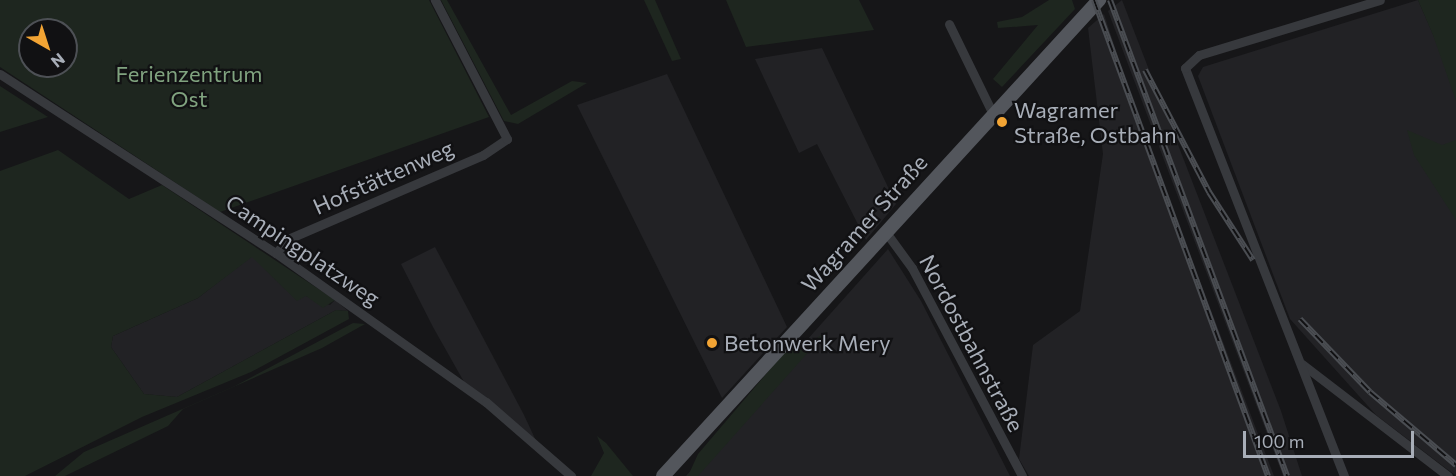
<!DOCTYPE html>
<html>
<head>
<meta charset="utf-8">
<style>
  body { margin:0 }
  #map { position:relative; width:1456px; height:476px; overflow:hidden; background:#161618; font-family:Commissioner,sans-serif }
  div>[style] { position:absolute }
  .built>* { inset:0; background:#222225 }
  .green>* { inset:0; background:#1e261f }
  .minor>* { height:9px; margin:-4.5px; padding:0 4.5px; transform-origin:4.5px; border-radius:4.5px; background:#37393d }
  .primary>* { height:14px; margin:-7px; padding:0 7px; transform-origin:7px; border-radius:7px; background:#53565c }
  .rail>* { height:6px; margin-top:-3px; transform-origin:0; background:repeating-linear-gradient(90deg,#111113 0 11px,#4a4d52 0 22px); box-sizing:border-box; border-block:2px solid #4a4d52 }
  .dots>* { width:16px; height:16px; translate:-50% -50%; box-sizing:border-box; border:3px solid #111113; border-radius:50% }
  span { translate:-50% -50%; white-space:nowrap; text-align:center; line-height:1.15; -webkit-text-stroke:4.5px #111113; paint-order:stroke }
  .park-label { font-size:22px; color:#80a37f }
  .poi-label { font-size:22px; color:#a8aeb8 }
  .left { translate:0 -50%; text-align:left }
  .street-label { font-size:22px; color:#a8aeb8 }
  .north { position:absolute; left:18px; top:18px; width:60px; height:60px; box-sizing:border-box; background:#111113; border:2px solid #4d5055; border-radius:50%; rotate:141deg; font-size:16px; font-weight:700; line-height:24px; text-align:center; color:#a8aeb8 }
  .north::after { content:''; display:block; margin:auto; width:21px; height:27px; background:#f2a434; clip-path:polygon(50% 0,100% 100%,50% 72%,0 100%) }
  .scale { position:absolute; left:1243px; top:431px; width:171px; height:27px; box-sizing:border-box; border:3px solid #a8aeb8; border-top:0; padding-left:8px; font-size:18px; line-height:21px; white-space:nowrap; color:#a8aeb8; -webkit-text-stroke:4px #111113; paint-order:stroke }
</style>
</head>
<body>
<div id="map">
  <div class="built">
    <div style="clip-path:polygon(1122px 0,1281px 411px,1302px 476px,1283px 476px,1108px 11px)"></div>
    <div style="clip-path:polygon(1418px 0,1456px 87px,1456px 476px,1376px 415px,1290px 319px,1198px 76px,1203px 67px)"></div>
    <div style="clip-path:polygon(1104px 14px,1138px 118px,1274px 476px,1029px 476px,1019px 459px,1033px 345px,1080px 311px,1103px 154px,1088px 28px)"></div>
    <div style="clip-path:polygon(822px 48px,896px 204px,866px 240px,817px 144px,799px 153px,755px 59px)"></div>
    <div style="clip-path:polygon(667px 74px,787px 327px,722px 398px,577px 105px)"></div>
    <div style="clip-path:polygon(435px 247px,524px 415px,538px 445px,468px 389px,433px 327px,401px 264px)"></div>
    <div style="clip-path:polygon(888px 249px,921px 301px,1010px 476px,686px 476px)"></div>
    <div style="clip-path:polygon(252px 256px,306px 296px,330px 305px,335px 300px,348px 311px,336px 310px,177px 397px,144px 394px,111px 347px,113px 336px,198px 298px)"></div>
  </div>
  <div class="green">
    <div style="clip-path:polygon(evenodd,0 0,429px 0,489px 117px,220px 212px,0 67px,0 0,30px 30px,66px 30px,66px 66px,30px 66px,30px 30px)"></div>
    <div style="clip-path:polygon(441px 0,447px 0,511px 115px,572px 81px,587px 83px,518px 124px,504px 121px)"></div>
    <div style="clip-path:polygon(644px 0,655px 0,681px 59px,672px 61px)"></div>
    <div style="clip-path:polygon(726px 0,859px 0,874px 30px,746px 47px)"></div>
    <div style="clip-path:polygon(1049px 0,1072px 0,1075px 9px,1002px 87px,993px 79px,1038px 25px,998px 28px,997px 22px,1022px 17px)"></div>
    <div style="clip-path:polygon(1418px 0,1456px 0,1456px 101px,1433px 35px)"></div>
    <div style="clip-path:polygon(0 86px,48px 117px,0 132px)"></div>
    <div style="clip-path:polygon(1407px 130px,1442px 145px,1456px 140px,1456px 220px,1414px 155px)"></div>
    <div style="clip-path:polygon(58px 150px,129px 199px,162px 185px,335px 300px,323px 308px,306px 296px,297px 301px,252px 257px,198px 298px,113px 336px,111px 347px,144px 394px,177px 397px,336px 310px,348px 311px,349px 319px,251px 372px,142px 417px,25px 476px,0 476px,0 171px)"></div>
    <div style="clip-path:polygon(353px 323px,365px 324px,322px 348px,183px 409px,168px 426px,65px 476px,40px 476px,55px 476px,84px 452px,235px 386px)"></div>
    <div style="clip-path:polygon(828px 330px,698px 476px,688px 476px,698px 454px,790px 346px,810px 343px)"></div>
    <div style="clip-path:polygon(597px 436px,606px 443px,633px 476px,591px 476px,604px 453px)"></div>
  </div>
  <div class="minor">
    <div style="left:949px;top:24px;width:98px;rotate:64deg"></div>
    <div style="left:0;top:74px;width:329px;rotate:33deg"></div>
    <div style="left:276px;top:253px;width:257px;rotate:35.4deg"></div>
    <div style="left:486px;top:402px;width:113px;rotate:41deg"></div>
    <div style="left:885px;top:231px;width:46px;rotate:53.9deg"></div>
    <div style="left:912px;top:268px;width:235px;rotate:62.1deg"></div>
    <div style="left:276px;top:253px;width:18px;rotate:-49deg"></div>
    <div style="left:288px;top:239px;width:212px;rotate:-23.3deg"></div>
    <div style="left:483px;top:155px;width:29px;rotate:-34deg"></div>
    <div style="left:507px;top:139px;width:157px;rotate:-117.4deg"></div>
    <div style="left:1302px;top:364px;width:184px;rotate:37.5deg"></div>
    <div style="left:1344px;top:476px;width:438px;rotate:-111.3deg"></div>
    <div style="left:1185px;top:68px;width:19px;rotate:-43deg"></div>
    <div style="left:1199px;top:55px;width:189px;rotate:-16.9deg"></div>
  </div>
  <div class="primary">
    <div style="left:663px;top:476px;width:646px;rotate:-47.51deg"></div>
  </div>
  <div class="rail">
    <div style="left:1094px;top:0;width:507px;rotate:69.92deg"></div>
    <div style="left:1110px;top:0;width:508px;rotate:69.6deg"></div>
    <div style="left:1145px;top:70px;width:138px;rotate:62.3deg"></div>
    <div style="left:1209px;top:192px;width:81px;rotate:57.1deg"></div>
    <div style="left:1300px;top:319px;width:101px;rotate:46.2deg"></div>
    <div style="left:1370px;top:392px;width:113px;rotate:40.3deg"></div>
  </div>
  <div class="dots">
    <div style="left:1002px;top:122px;background:#f2a434"></div>
    <div style="left:712px;top:343px;background:#f2a434"></div>
  </div>
  <div class="park-label">
    <span style="left:189px;top:86px">Ferienzentrum<br>Ost</span>
  </div>
  <div class="poi-label">
    <span class="left" style="left:1014px;top:122px">Wagramer<br>Straße, Ostbahn</span>
    <span class="left" style="left:724px;top:343px">Betonwerk Mery</span>
  </div>
  <div class="street-label">
    <span style="left:383px;top:177px;rotate:-24deg">Hofstättenweg</span>
    <span style="left:864px;top:223px;rotate:-48deg">Wagramer Straße</span>
    <span style="left:303px;top:250px;rotate:34deg">Campingplatzweg</span>
    <span style="left:972px;top:343px;rotate:62deg">Nordostbahnstraße</span>
  </div>
  <div class="north">N</div>
  <div class="scale">100 m</div>
</div>
</body>
</html>
